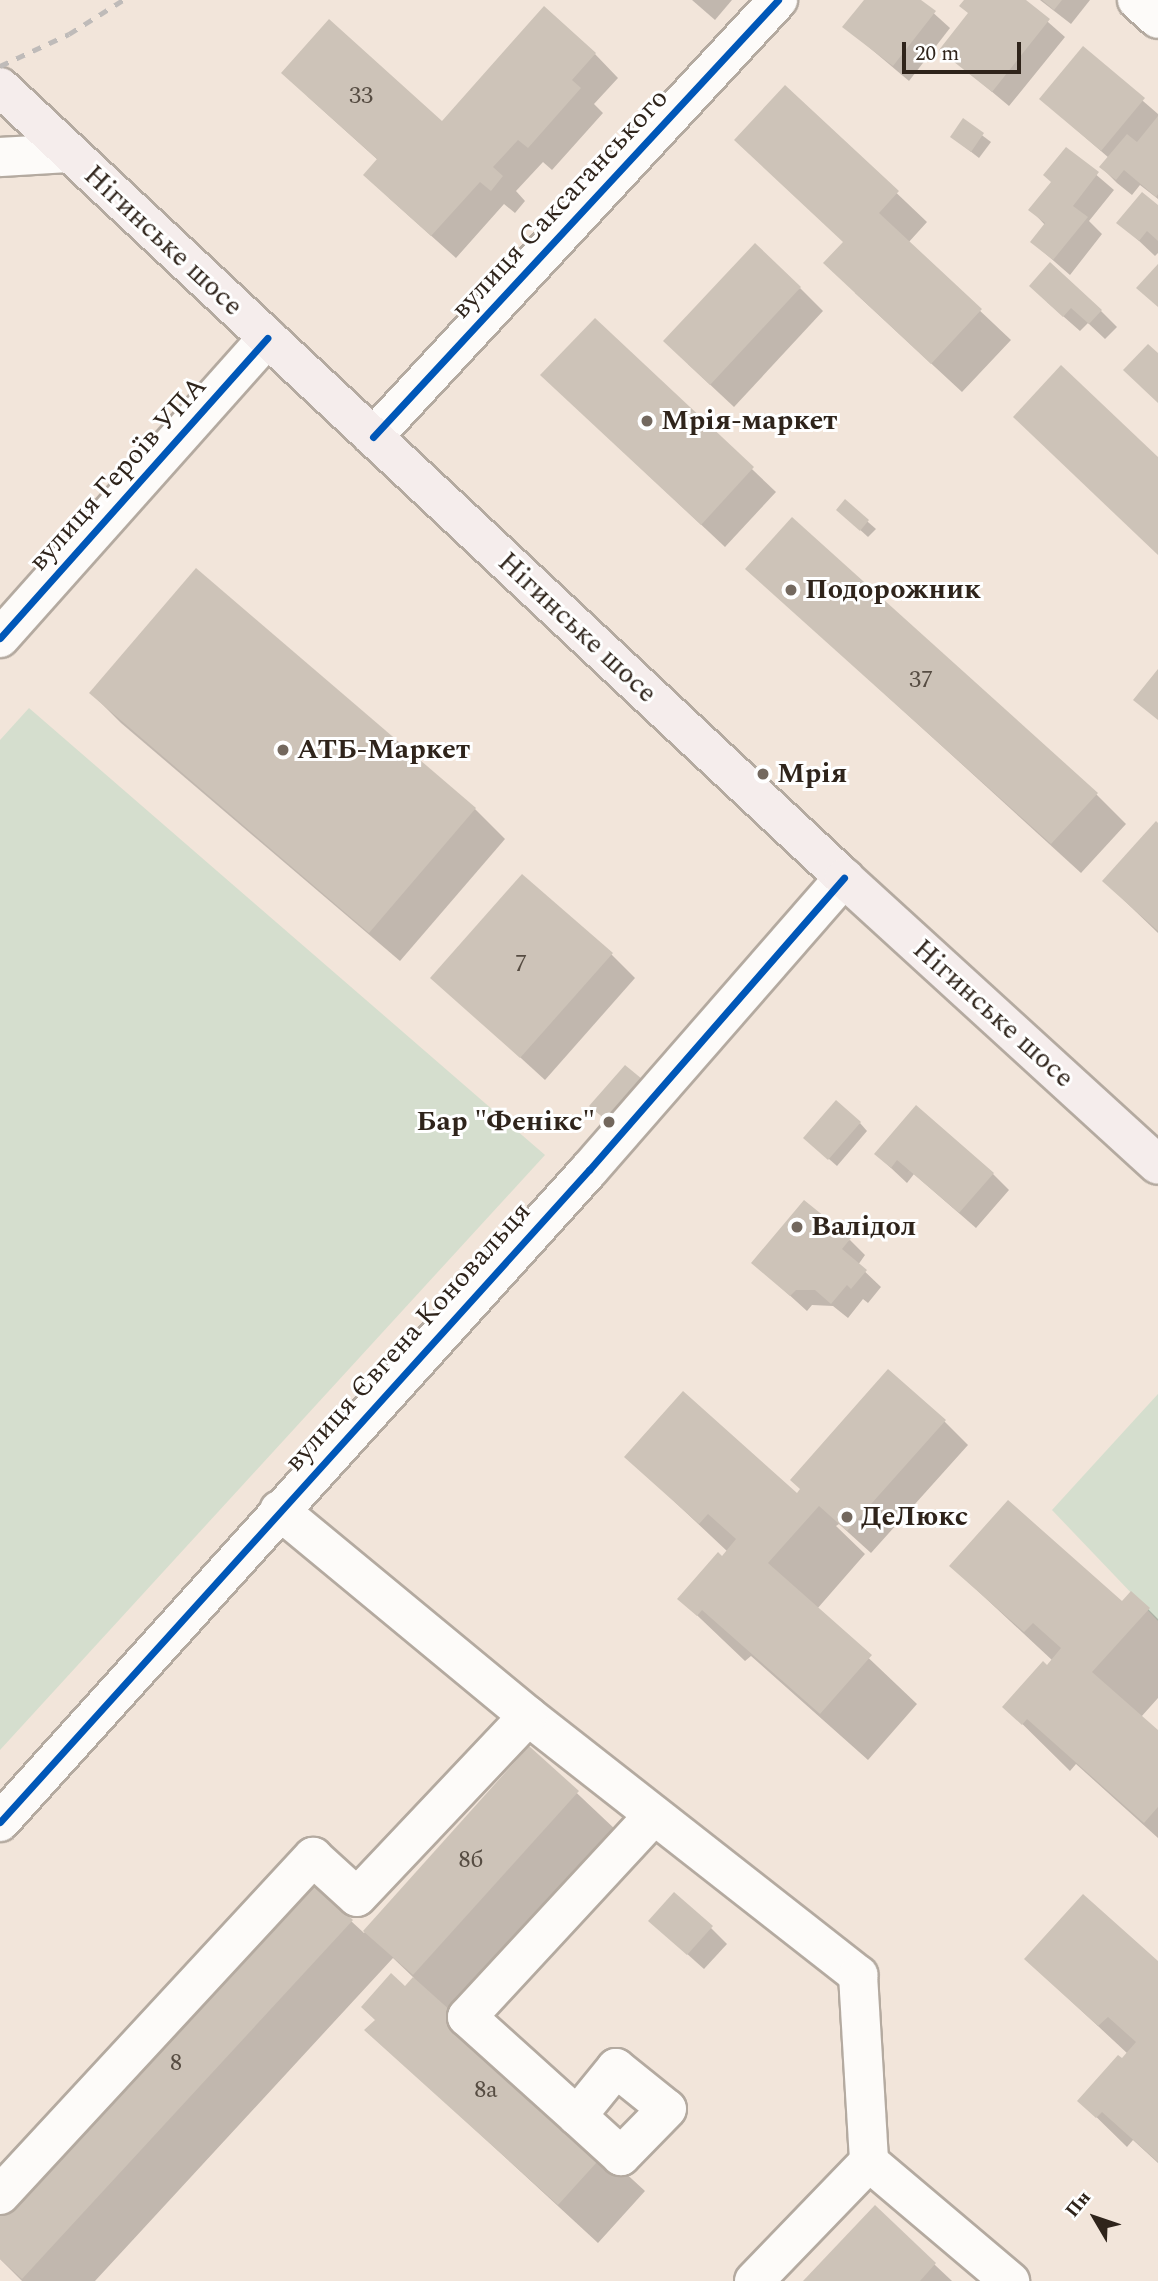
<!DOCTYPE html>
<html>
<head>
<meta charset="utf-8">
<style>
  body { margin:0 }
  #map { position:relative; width:1158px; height:2281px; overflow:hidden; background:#f2e5da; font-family:Spectral,serif }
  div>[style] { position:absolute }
  .green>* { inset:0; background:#d5dece }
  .shadow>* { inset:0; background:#0003 }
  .building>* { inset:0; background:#cdc3b8 }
  .roads { filter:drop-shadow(2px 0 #b4aaa0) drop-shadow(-2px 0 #b4aaa0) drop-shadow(0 2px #b4aaa0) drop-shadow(0 -2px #b4aaa0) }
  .minor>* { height:38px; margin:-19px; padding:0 19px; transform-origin:19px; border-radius:19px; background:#fdfbf9 }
  .major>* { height:38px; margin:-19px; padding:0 19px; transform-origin:19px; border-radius:19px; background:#f5edec }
  .rail>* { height:5px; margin-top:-2.5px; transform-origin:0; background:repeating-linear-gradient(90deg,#bfbbb9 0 9px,transparent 0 18px) }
  .cycleway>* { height:7px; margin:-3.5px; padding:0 3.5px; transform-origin:3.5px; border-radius:3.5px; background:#0057b8 }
  .dots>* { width:19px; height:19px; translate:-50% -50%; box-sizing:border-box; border:4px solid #fff; border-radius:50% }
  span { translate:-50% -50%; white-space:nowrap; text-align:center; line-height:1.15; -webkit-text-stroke:6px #fff; paint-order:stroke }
  .number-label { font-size:24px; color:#564c42 }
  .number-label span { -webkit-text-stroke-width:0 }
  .street-label { font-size:28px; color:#2f241b }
  .poi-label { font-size:28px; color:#2f241b; font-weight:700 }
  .left { translate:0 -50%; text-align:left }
  .right { translate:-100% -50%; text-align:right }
  .north { position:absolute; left:1060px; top:2183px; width:70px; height:70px; -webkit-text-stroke:5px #fff; paint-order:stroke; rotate:309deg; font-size:19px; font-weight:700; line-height:28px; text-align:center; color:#2f241b }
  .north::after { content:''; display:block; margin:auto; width:24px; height:32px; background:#2f241b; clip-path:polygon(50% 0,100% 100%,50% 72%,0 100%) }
  .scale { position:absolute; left:902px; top:42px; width:119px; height:32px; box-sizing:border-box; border:4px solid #2f241b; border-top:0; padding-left:9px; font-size:21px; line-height:24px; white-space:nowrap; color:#2f241b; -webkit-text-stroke:5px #fff; paint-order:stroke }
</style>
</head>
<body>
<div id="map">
  <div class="green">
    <div style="clip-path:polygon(29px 708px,545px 1155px,0 1750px,0 740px)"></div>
    <div style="clip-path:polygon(1158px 1394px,1158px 1621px,1052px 1510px)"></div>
  </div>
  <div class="shadow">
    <div style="clip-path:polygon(692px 0,732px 0,715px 20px)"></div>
    <div style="clip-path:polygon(866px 0,919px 0,950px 28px,909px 81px,845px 27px)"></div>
    <div style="clip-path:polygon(967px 0,1023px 0,1065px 37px,1009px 106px,942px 50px,970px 14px)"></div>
    <div style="clip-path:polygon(1040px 0,1090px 0,1071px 24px)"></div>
    <div style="clip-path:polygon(1083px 49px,1158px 114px,1158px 199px,1140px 185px,1132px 195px,1117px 183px,1101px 167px,1109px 158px,1041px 99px)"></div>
    <div style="clip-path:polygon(595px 54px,618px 78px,594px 104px,603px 113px,552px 170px,543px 162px,516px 191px,525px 201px,515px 213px,504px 204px,456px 258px,389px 198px,378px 160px,307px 96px,442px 123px)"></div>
    <div style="clip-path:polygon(785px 87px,927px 222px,908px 243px,1011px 340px,962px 392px,855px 293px,844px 243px)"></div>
    <div style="clip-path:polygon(963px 121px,991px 142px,979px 158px,952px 137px)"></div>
    <div style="clip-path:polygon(1066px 149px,1114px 190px,1089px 221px,1102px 234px,1070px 275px,1032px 242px,1045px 225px,1031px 210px,1052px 182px)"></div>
    <div style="clip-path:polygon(1158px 207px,1158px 253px,1155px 256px,1119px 222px)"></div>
    <div style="clip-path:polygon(800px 288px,823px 311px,734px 407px,688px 364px)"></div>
    <div style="clip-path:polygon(1047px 302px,1101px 311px,1117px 327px,1105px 339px,1088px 323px,1080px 331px)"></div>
    <div style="clip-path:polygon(595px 320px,776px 492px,725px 547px,566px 398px)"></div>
    <div style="clip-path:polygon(845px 502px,876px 529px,868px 537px,846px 517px)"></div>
    <div style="clip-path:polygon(748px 569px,1096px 794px,1126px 824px,1081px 873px)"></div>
    <div style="clip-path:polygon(91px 693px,475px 809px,505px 839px,400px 961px,121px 723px)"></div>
    <div style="clip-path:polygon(1158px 825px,1158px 933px,1104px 881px)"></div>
    <div style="clip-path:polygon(611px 954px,635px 978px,545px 1080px,433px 978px)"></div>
    <div style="clip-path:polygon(640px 1080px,648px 1088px,615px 1126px,599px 1113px)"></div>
    <div style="clip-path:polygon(860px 1123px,867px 1131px,837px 1166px,813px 1145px)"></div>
    <div style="clip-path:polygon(876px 1154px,993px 1174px,1009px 1190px,976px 1228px,914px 1174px,907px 1183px)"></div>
    <div style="clip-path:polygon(850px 1240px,865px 1255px,858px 1265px,881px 1287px,868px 1303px,863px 1299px,848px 1318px,833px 1306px,812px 1305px,807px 1311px,754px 1263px)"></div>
    <div style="clip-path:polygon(944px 1421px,968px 1445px,871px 1553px,839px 1524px,836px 1526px,865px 1554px,817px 1609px,917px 1704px,868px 1760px,751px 1656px,745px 1661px,680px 1599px,728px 1552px,627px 1457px,797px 1495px)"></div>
    <div style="clip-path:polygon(951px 1566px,1148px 1609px,1158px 1619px,1158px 1698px,1141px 1717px,1158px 1732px,1158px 1838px,1076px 1764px,1070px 1771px,1005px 1707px,1053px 1661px)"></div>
    <div style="clip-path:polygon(529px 1748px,617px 1831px,452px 2014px,645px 2191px,598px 2243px,367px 2030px,414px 1978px,393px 1958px,95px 2281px,22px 2281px,0 2259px,0 2210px,351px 1921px,364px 1933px)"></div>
    <div style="clip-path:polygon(711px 1928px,727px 1944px,704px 1969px,667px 1936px)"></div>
    <div style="clip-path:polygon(1026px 1959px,1158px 1963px,1158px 2163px,1133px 2140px,1127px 2147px,1080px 2101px,1128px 2054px)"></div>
    <div style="clip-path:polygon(875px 2207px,935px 2265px,952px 2281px,806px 2281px)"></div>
  </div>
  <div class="building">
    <div style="clip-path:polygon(864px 0,921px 0,936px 11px,893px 66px,842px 27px)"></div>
    <div style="clip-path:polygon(964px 0,1026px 0,1050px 19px,992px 92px,939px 50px,968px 13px,959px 6px)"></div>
    <div style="clip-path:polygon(1042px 0,1062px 0,1054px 10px)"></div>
    <div style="clip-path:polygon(544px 6px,596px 53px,572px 80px,581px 88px,528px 148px,518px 140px,493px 167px,503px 176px,491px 191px,480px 182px,431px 236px,363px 175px,377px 159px,281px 73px,329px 19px,442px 121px)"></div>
    <div style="clip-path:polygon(1083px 46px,1145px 98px,1101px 151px,1039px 99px)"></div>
    <div style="clip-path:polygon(785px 85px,899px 191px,879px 213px,982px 309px,931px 364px,823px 263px,843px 242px,734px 140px)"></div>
    <div style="clip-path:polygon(1158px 116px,1158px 194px,1156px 197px,1124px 170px,1116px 180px,1099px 167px,1127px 134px,1137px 142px)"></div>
    <div style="clip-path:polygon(963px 118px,984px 133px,971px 152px,950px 137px)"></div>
    <div style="clip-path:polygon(1066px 147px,1099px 172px,1073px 206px,1088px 217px,1053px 260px,1030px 242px,1045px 223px,1028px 210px,1051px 182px,1043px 175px)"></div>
    <div style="clip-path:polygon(1142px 192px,1158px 205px,1158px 241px,1147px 231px,1139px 241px,1116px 223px)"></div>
    <div style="clip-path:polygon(755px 243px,801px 287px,710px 385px,663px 341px)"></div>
    <div style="clip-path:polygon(1050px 262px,1102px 310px,1089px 324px,1071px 308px,1063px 317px,1029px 286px)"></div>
    <div style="clip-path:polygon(1158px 264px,1158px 307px,1136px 288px)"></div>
    <div style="clip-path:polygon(595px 318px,754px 467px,701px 525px,540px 375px)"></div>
    <div style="clip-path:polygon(1148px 344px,1158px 353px,1158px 403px,1123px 370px)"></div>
    <div style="clip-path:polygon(1061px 365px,1158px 457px,1158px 555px,1013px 417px)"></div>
    <div style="clip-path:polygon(845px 499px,869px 520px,860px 531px,836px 510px)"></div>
    <div style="clip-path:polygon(792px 517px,1098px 793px,1051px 844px,745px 569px)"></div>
    <div style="clip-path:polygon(196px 568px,476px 808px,369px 933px,89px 693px)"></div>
    <div style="clip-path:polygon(1158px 669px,1158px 720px,1133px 700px)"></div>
    <div style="clip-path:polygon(1156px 821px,1158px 823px,1158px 931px,1102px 881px)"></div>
    <div style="clip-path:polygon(522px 874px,613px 953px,520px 1058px,430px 978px)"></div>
    <div style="clip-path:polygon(625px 1065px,642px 1079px,606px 1120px,589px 1106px)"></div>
    <div style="clip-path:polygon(836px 1100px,861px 1122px,828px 1160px,803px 1138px)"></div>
    <div style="clip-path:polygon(916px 1105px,994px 1173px,959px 1213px,897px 1160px,891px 1168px,874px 1154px)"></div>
    <div style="clip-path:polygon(804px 1200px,851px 1238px,842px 1249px,867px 1270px,851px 1289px,847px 1285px,831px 1304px,815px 1290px,796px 1290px,790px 1296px,751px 1263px)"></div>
    <div style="clip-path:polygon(888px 1369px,946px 1420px,847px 1531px,819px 1506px,768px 1563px,872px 1655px,820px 1714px,702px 1610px,697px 1616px,677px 1599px,718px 1552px,722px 1556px,736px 1539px,708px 1514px,699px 1524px,624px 1457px,683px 1391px,797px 1493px,800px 1489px,790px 1480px)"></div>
    <div style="clip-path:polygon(1008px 1500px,1122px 1601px,1131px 1591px,1150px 1608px,1092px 1672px,1158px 1730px,1158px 1807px,1144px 1823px,1027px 1719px,1022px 1725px,1002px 1707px,1043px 1661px,1047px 1665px,1061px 1648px,1033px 1623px,1024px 1632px,949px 1566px)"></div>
    <div style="clip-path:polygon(529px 1746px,579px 1791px,413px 1975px,363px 1931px)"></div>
    <div style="clip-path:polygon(305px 1876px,353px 1920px,22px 2279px,0 2259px,0 2208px)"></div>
    <div style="clip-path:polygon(674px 1892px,713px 1926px,687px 1955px,648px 1921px)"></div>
    <div style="clip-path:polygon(1083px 1894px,1158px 1961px,1158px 2162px,1102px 2112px,1096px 2118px,1077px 2101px,1118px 2055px,1122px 2058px,1136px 2042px,1108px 2017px,1098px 2026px,1024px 1959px)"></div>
    <div style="clip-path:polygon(391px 1973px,405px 1986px,413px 1977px,607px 2151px,558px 2205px,364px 2030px,375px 2020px,361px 2007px)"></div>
    <div style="clip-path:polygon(875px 2205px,936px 2263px,920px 2281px,803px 2281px)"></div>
  </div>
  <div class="roads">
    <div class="minor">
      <div style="left:1137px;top:0;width:28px;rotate:42deg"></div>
      <div style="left:0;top:157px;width:70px;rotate:-3.3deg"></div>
      <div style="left:373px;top:437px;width:596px;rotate:-47.18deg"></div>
      <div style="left:0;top:638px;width:402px;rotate:-48.3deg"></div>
      <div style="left:528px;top:1716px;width:420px;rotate:38.1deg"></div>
      <div style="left:858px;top:1975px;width:187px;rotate:86.6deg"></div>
      <div style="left:0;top:1822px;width:879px;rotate:-47.91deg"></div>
      <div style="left:589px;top:1170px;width:388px;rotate:-48.9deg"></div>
      <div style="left:577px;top:2116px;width:62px;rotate:-50.9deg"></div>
      <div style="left:616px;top:2068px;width:65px;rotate:38.8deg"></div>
      <div style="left:667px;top:2109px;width:66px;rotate:134.4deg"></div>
      <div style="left:621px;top:2156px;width:59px;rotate:-137.7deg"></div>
      <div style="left:577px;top:2116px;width:148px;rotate:-138deg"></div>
      <div style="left:467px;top:2017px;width:275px;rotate:-47.2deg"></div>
      <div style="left:0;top:2195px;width:461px;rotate:-47.2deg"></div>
      <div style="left:313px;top:1857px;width:59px;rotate:42.3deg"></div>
      <div style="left:357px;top:1897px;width:249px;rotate:-46.6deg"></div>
      <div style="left:528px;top:1716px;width:323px;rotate:-140.4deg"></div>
      <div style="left:754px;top:2281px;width:165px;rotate:-46deg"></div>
      <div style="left:869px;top:2162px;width:185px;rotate:40.2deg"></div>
    </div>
    <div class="major">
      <div style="left:0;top:87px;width:1157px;rotate:43.14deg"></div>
      <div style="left:844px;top:878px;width:425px;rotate:42.4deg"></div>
    </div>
  </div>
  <div class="rail">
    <div style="left:0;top:66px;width:76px;rotate:-24.9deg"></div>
    <div style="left:69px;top:34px;width:64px;rotate:-32.2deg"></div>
  </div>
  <div class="cycleway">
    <div style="left:373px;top:437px;width:596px;rotate:-47.18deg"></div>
    <div style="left:0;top:638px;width:402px;rotate:-48.3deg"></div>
    <div style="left:0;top:1822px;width:879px;rotate:-47.91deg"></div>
    <div style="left:589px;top:1170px;width:388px;rotate:-48.9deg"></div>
  </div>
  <div class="dots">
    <div style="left:647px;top:421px;background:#73685e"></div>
    <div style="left:791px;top:590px;background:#73685e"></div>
    <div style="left:283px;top:750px;background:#73685e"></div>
    <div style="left:763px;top:774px;background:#73685e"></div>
    <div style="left:609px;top:1122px;background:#73685e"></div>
    <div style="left:797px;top:1227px;background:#73685e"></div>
    <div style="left:847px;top:1517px;background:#73685e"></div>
  </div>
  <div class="number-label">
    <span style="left:361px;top:97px">33</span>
    <span style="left:921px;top:681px">37</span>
    <span style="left:521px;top:965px">7</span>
    <span style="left:471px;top:1861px">8б</span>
    <span style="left:176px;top:2064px">8</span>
    <span style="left:486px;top:2091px">8а</span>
  </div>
  <div class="street-label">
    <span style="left:560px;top:204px;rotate:-47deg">вулиця Саксаганського</span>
    <span style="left:163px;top:241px;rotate:43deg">Нігинське шосе</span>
    <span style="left:118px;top:474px;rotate:-48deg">вулиця Героїв УПА</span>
    <span style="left:577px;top:628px;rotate:43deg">Нігинське шосе</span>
    <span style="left:993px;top:1014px;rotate:42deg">Нігинське шосе</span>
    <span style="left:408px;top:1337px;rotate:-48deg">вулиця Євгена Коновальця</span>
  </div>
  <div class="poi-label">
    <span class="left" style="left:661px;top:421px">Мрія-маркет</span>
    <span class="left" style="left:805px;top:590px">Подорожник</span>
    <span class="left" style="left:297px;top:750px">АТБ-Маркет</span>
    <span class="left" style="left:777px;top:774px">Мрія</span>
    <span class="right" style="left:595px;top:1122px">Бар "Фенікс"</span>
    <span class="left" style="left:811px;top:1227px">Валідол</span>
    <span class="left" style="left:861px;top:1517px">ДеЛюкс</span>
  </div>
  <div class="north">Пн</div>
  <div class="scale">20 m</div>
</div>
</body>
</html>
